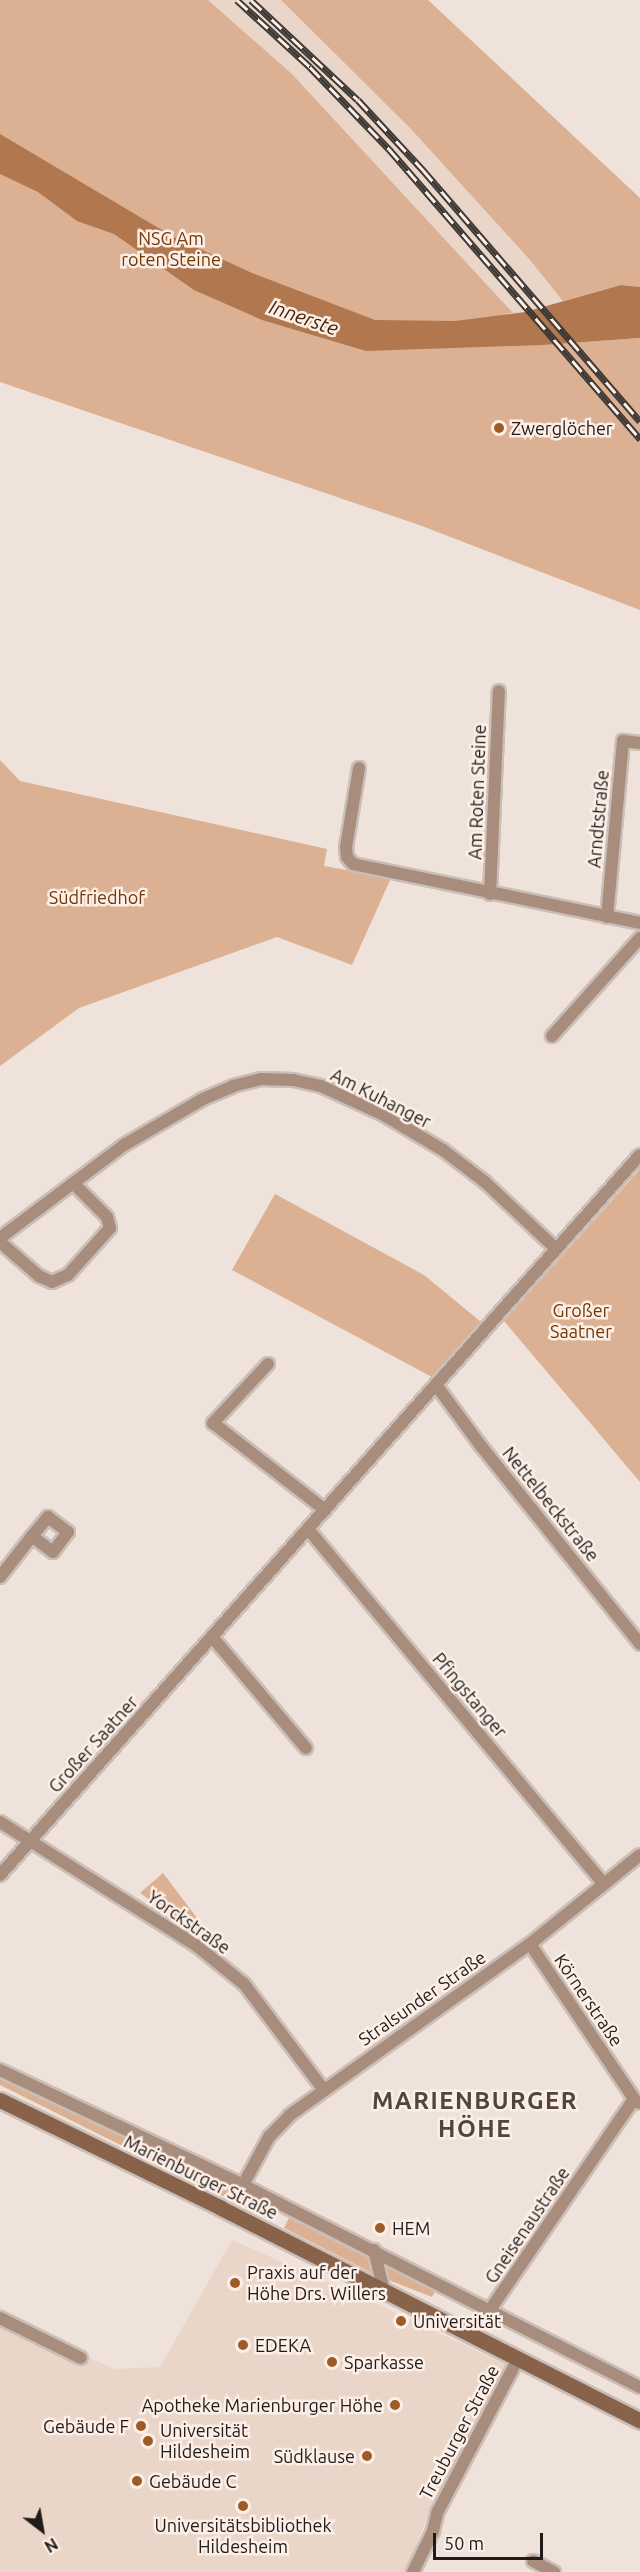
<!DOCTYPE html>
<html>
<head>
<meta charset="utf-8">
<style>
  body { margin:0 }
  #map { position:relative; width:640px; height:2572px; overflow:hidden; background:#efe2da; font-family:Ubuntu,sans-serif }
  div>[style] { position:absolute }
  .built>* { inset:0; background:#ead6c9 }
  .green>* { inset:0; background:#dbb093 }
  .water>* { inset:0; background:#b17850 }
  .roads { filter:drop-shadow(2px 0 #cabeb7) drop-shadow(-2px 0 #cabeb7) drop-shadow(0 2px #cabeb7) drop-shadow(0 -2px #cabeb7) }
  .street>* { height:12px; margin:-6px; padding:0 6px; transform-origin:6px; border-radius:6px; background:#a88d7c }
  .secondary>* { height:15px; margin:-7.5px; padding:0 7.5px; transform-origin:7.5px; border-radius:7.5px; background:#886349 }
  .rail>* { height:7px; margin-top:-3.5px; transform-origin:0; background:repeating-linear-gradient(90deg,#fdefe7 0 14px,#3e3935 0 28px); box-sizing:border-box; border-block:2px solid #3e3935 }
  .dots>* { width:16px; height:16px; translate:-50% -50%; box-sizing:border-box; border:3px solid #fdefe7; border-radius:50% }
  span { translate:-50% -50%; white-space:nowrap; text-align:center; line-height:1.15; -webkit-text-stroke:5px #fdefe7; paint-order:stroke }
  .park-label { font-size:18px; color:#703907 }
  .poi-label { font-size:18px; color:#201c19 }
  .left { translate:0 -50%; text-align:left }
  .right { translate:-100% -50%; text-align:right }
  .street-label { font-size:18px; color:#201c19 }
  .water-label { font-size:20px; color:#451f00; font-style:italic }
  .district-label { font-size:24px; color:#51463f; font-weight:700; letter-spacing:1.5px }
  .north { position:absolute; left:12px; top:2500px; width:60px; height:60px; -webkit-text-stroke:4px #fdefe7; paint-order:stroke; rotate:149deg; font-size:16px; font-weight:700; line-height:24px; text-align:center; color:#201c19 }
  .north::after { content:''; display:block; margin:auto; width:21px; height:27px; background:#201c19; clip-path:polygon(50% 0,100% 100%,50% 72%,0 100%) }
  .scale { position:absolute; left:433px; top:2533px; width:110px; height:27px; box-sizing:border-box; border:3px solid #201c19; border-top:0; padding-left:8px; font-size:18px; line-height:21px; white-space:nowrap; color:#201c19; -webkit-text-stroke:4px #fdefe7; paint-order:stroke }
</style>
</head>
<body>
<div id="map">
  <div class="built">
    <div style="clip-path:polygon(208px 0,281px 0,410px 128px,530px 260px,640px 393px,640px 459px,513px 313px,292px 74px)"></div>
    <div style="clip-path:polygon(232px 2240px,369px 2300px,511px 2367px,429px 2513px,405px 2572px,0 2572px,0 2316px,114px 2369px,160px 2367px)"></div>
  </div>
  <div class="green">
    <div style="clip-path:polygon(0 0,208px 0,292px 74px,513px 313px,506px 314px,543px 345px,640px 338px,640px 610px,422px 526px,0 382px)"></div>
    <div style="clip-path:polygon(281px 0,428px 0,640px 198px,640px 287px,621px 285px,563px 301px,530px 260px,410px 128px)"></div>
    <div style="clip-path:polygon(0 760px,20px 781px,327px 849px,324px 866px,391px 878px,352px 965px,277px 937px,79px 1008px,0 1066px)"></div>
    <div style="clip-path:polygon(640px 1169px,640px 1482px,504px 1321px)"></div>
    <div style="clip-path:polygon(275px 1194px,424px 1275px,481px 1322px,432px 1377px,232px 1270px)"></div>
    <div style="clip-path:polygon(163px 1873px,222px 1951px,140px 1893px)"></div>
    <div style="clip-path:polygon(0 2076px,32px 2090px,277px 2213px,271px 2220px,0 2085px)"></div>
    <div style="clip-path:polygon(289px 2218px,368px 2258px,374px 2274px,284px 2228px)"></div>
    <div style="clip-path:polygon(388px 2267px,436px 2290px,432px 2297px,391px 2281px,385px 2271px)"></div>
  </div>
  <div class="water">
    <div style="clip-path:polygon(0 134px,172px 236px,252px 273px,375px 320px,455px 321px,525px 312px,621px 285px,640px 287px,640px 338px,543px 345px,366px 351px,262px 320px,194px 290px,114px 234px,77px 221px,38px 192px,0 174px)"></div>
  </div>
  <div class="roads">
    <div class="street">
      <div style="left:359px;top:768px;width:80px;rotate:99.3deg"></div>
      <div style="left:346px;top:847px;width:10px;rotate:84deg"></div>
      <div style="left:347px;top:857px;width:9px;rotate:49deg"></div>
      <div style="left:353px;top:864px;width:293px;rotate:11.6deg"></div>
      <div style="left:490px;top:894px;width:203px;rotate:-87.5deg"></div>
      <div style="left:607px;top:917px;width:177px;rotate:-84.8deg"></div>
      <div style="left:623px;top:741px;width:17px;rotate:7deg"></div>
      <div style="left:552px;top:1036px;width:132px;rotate:-48.1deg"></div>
      <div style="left:0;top:1238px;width:155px;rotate:-36.9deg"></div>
      <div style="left:124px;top:1145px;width:91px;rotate:-30.2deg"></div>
      <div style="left:203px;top:1099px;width:33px;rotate:-23deg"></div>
      <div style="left:233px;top:1086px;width:29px;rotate:-14deg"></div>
      <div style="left:261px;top:1079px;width:32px;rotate:2deg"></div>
      <div style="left:293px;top:1080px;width:29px;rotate:12deg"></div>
      <div style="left:321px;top:1086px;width:69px;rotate:24.7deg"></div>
      <div style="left:384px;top:1115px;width:69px;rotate:30.7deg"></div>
      <div style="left:443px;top:1150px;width:53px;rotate:37.3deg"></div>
      <div style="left:485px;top:1182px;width:98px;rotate:43.3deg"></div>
      <div style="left:0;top:1242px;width:52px;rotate:41.1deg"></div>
      <div style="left:39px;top:1276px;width:14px;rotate:25deg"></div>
      <div style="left:52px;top:1282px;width:17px;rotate:-24deg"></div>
      <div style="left:68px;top:1275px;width:63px;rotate:-48.2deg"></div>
      <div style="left:110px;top:1228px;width:11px;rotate:-105deg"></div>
      <div style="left:107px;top:1217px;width:47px;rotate:-135deg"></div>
      <div style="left:268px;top:1364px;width:81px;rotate:133deg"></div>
      <div style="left:213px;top:1423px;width:142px;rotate:37.8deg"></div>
      <div style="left:436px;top:1385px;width:76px;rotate:53.6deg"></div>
      <div style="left:481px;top:1446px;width:254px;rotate:51.2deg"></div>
      <div style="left:308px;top:1529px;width:462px;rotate:50.2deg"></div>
      <div style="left:0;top:1577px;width:52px;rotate:-52deg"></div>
      <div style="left:32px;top:1536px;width:25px;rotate:-50deg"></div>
      <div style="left:48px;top:1517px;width:25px;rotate:37deg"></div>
      <div style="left:68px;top:1532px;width:25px;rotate:127deg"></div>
      <div style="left:53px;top:1552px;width:26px;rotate:-143deg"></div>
      <div style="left:213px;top:1638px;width:144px;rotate:49.8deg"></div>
      <div style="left:0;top:1822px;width:233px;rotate:32.2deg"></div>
      <div style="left:197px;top:1946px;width:27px;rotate:39deg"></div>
      <div style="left:218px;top:1963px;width:33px;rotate:39deg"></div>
      <div style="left:244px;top:1984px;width:133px;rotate:53deg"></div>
      <div style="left:0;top:1875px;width:963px;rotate:-48.37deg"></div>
      <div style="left:530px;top:1944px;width:187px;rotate:56.1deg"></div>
      <div style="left:634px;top:2099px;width:6px;rotate:39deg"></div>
      <div style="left:0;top:2070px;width:269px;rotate:25.3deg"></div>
      <div style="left:243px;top:2185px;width:445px;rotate:27deg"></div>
      <div style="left:243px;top:2185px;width:55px;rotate:-61.6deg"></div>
      <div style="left:269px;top:2137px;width:30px;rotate:-46deg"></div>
      <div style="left:290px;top:2115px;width:295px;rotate:-35.5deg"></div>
      <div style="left:530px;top:1944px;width:141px;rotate:-39deg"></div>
      <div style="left:374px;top:2250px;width:42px;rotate:76.3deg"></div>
      <div style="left:490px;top:2310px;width:255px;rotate:-55.7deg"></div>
      <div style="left:0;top:2318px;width:90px;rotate:26.3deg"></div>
      <div style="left:533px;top:2561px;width:24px;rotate:28deg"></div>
      <div style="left:413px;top:2572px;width:46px;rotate:-64deg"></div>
      <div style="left:433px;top:2531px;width:18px;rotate:-77deg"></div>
      <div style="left:437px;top:2513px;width:174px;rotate:-62.3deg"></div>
    </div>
    <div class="secondary">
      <div style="left:0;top:2100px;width:246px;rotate:26deg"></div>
      <div style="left:221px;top:2208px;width:470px;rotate:26.9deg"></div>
    </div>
  </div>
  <div class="rail">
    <div style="left:237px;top:0;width:99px;rotate:42.5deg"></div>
    <div style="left:310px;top:67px;width:114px;rotate:46.1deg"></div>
    <div style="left:389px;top:149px;width:384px;rotate:49.1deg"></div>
    <div style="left:251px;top:0;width:146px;rotate:43.1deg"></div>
    <div style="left:358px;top:100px;width:96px;rotate:47.1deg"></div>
    <div style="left:423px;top:170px;width:332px;rotate:49.2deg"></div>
  </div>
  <div class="dots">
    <div style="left:499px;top:428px;background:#9d5b28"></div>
    <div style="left:380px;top:2228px;background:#9d5b28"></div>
    <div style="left:235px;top:2283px;background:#9d5b28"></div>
    <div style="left:401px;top:2321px;background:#9d5b28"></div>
    <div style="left:243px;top:2345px;background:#9d5b28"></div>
    <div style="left:332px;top:2362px;background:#9d5b28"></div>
    <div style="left:395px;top:2405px;background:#9d5b28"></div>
    <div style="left:141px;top:2426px;background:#9d5b28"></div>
    <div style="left:148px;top:2441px;background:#9d5b28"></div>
    <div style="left:367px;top:2456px;background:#9d5b28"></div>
    <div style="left:137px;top:2481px;background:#9d5b28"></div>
    <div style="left:243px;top:2506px;background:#9d5b28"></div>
  </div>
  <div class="park-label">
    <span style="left:171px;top:249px">NSG Am<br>roten Steine</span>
    <span style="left:97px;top:897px">Südfriedhof</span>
    <span style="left:581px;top:1321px">Großer<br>Saatner</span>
  </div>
  <div class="poi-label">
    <span class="left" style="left:511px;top:428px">Zwerglöcher</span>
    <span class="left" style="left:392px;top:2228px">HEM</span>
    <span class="left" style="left:247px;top:2283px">Praxis auf der<br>Höhe Drs. Willers</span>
    <span class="left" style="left:413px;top:2321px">Universität</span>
    <span class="left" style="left:255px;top:2345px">EDEKA</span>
    <span class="left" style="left:344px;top:2362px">Sparkasse</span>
    <span class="right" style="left:383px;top:2405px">Apotheke Marienburger Höhe</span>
    <span class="right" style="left:129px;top:2426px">Gebäude F</span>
    <span class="left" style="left:160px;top:2441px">Universität<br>Hildesheim</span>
    <span class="right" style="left:355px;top:2456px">Südklause</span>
    <span class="left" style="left:149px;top:2481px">Gebäude C</span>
    <span style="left:243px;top:2536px">Universitätsbibliothek<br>Hildesheim</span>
  </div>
  <div class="street-label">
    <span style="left:477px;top:792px;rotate:-88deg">Am Roten Steine</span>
    <span style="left:598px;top:819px;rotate:-85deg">Arndtstraße</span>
    <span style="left:381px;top:1098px;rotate:27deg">Am Kuhanger</span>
    <span style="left:551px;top:1504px;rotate:51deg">Nettelbeckstraße</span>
    <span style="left:470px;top:1695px;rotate:50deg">Pfingstanger</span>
    <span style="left:93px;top:1744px;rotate:-48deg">Großer Saatner</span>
    <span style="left:189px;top:1922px;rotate:35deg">Yorckstraße</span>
    <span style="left:422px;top:1998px;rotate:-35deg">Stralsunder Straße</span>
    <span style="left:589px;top:2000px;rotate:56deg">Körnerstraße</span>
    <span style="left:201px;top:2177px;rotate:26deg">Marienburger Straße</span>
    <span style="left:527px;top:2225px;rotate:-56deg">Gneisenaustraße</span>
    <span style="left:459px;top:2432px;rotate:-62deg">Treuburger Straße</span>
  </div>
  <div class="water-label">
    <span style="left:304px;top:317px;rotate:19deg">Innerste</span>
  </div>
  <div class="district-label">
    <span style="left:475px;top:2115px">MARIENBURGER<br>HÖHE</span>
  </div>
  <div class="north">N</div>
  <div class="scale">50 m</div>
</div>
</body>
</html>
